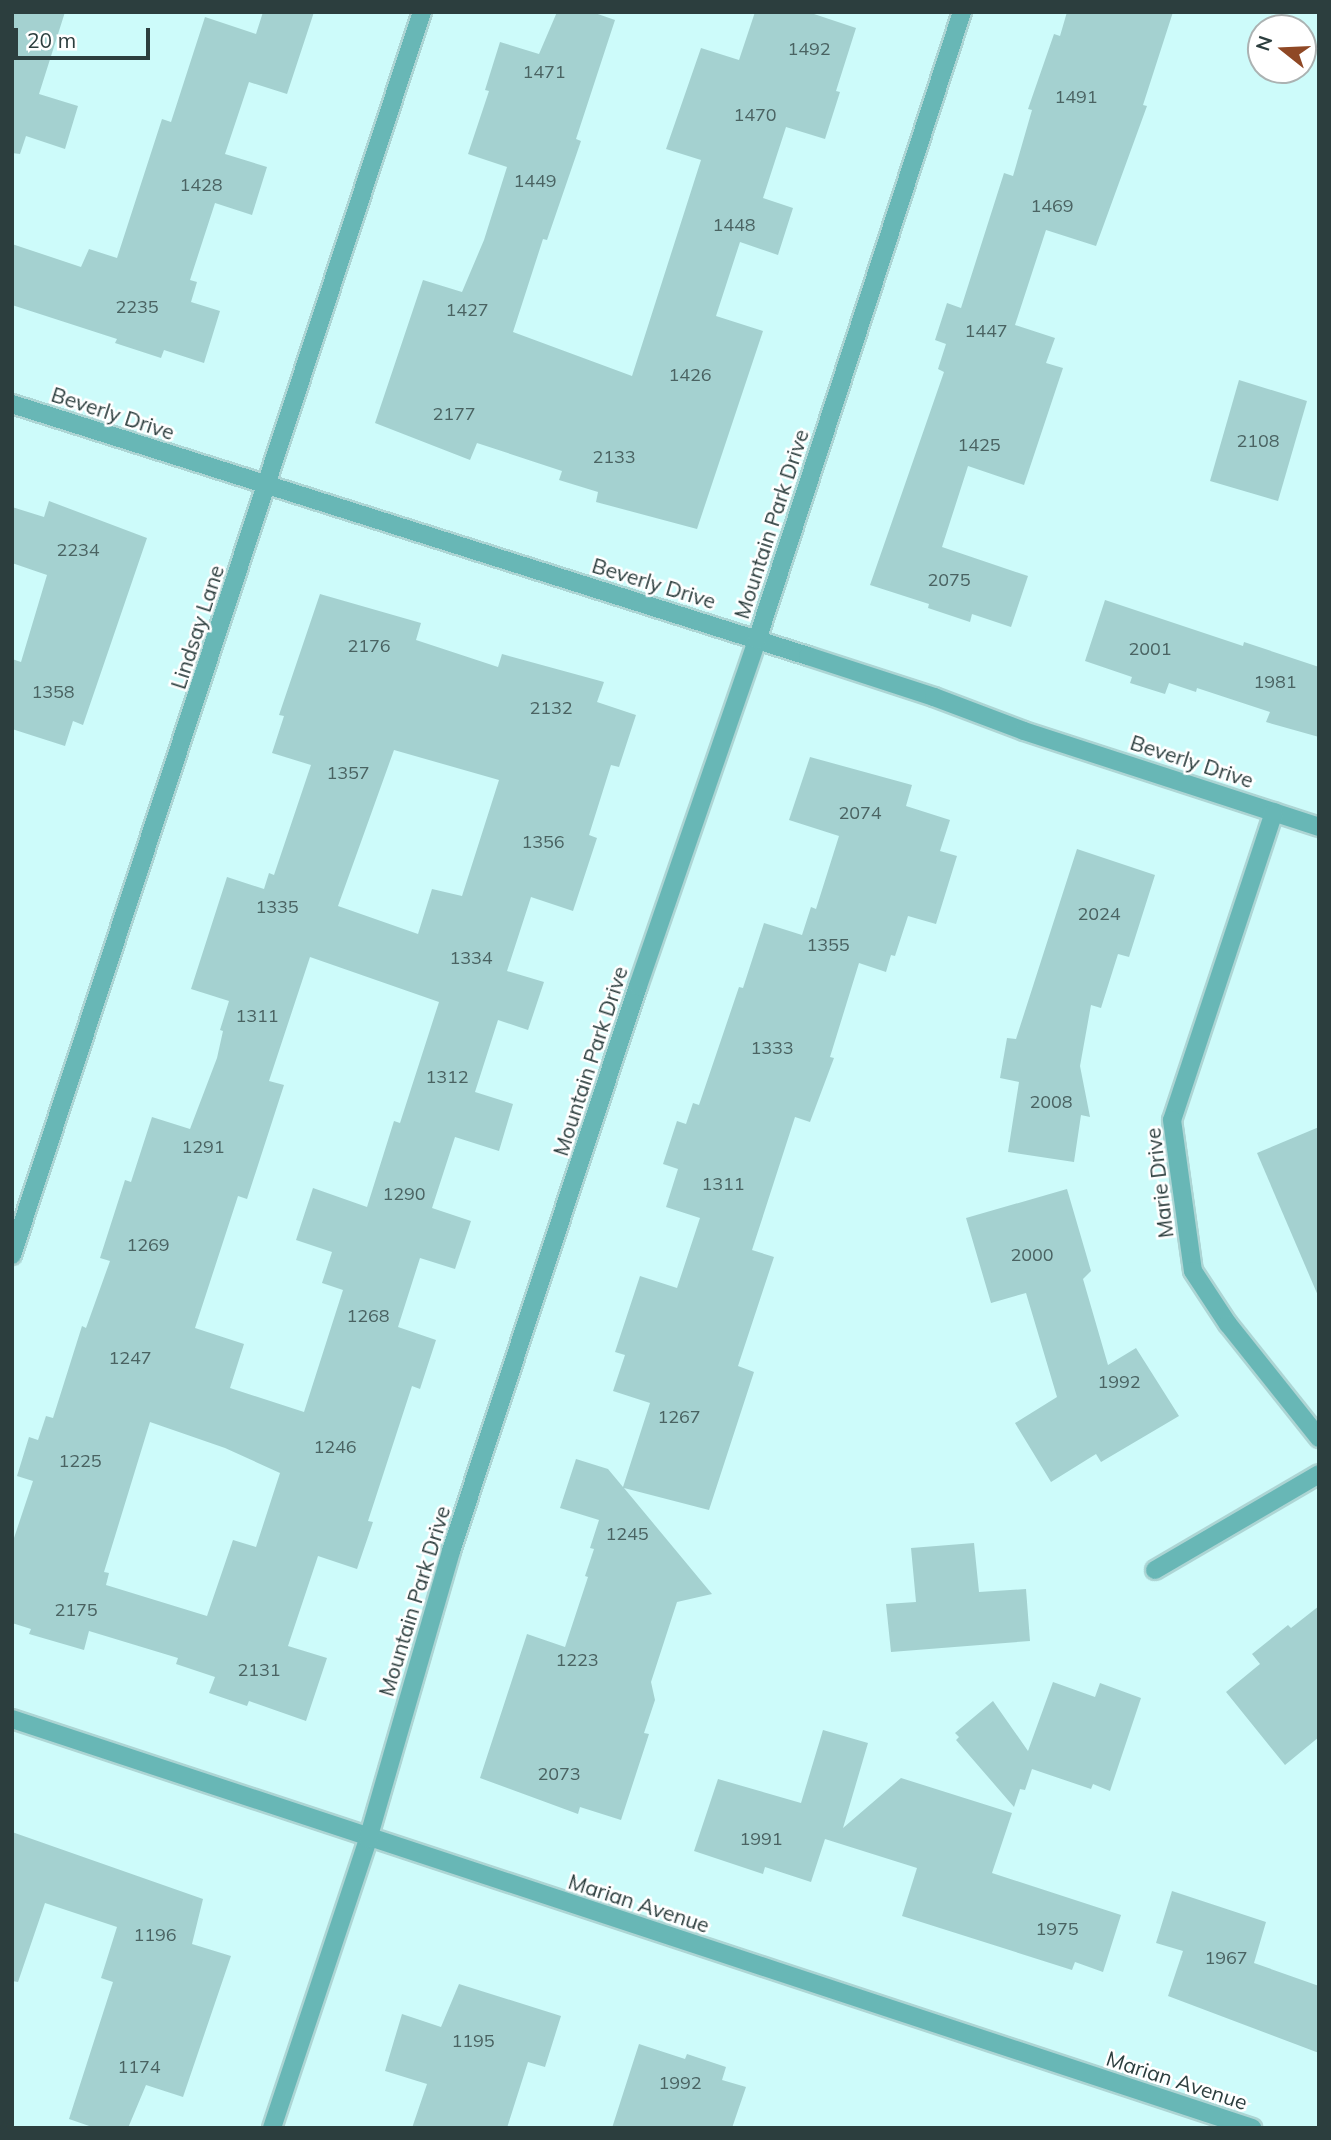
<!DOCTYPE html>
<html>
<head>
<meta charset="utf-8">
<style>
  body { margin:0 }
  #map { position:relative; width:1331px; height:2140px; overflow:hidden; background:#cdfbfa; font-family:Mulish,sans-serif }
  div>[style] { position:absolute }
  .building>* { inset:0; background:#a4d1d0 }
  .roads { filter:drop-shadow(2px 0 #add5d4) drop-shadow(-2px 0 #add5d4) drop-shadow(0 2px #add5d4) drop-shadow(0 -2px #add5d4) }
  .minor>* { height:18px; margin:-9px; padding:0 9px; transform-origin:9px; border-radius:9px; background:#68b7b6 }
  span { translate:-50% -50%; white-space:nowrap; text-align:center; line-height:1.15; -webkit-text-stroke:5px #fff; paint-order:stroke }
  .number-label { font-size:18px; color:#4a6362 }
  .number-label span { -webkit-text-stroke-width:0 }
  .street-label { font-size:21px; color:#2c3e3e }
  .frame { position:absolute; inset:0; border:14px solid #2c3e3e; pointer-events:none }
  .north { position:absolute; left:1247px; top:14px; width:70px; height:70px; box-sizing:border-box; background:#fff; border:2px solid #abb2b2; border-radius:50%; rotate:288deg; font-size:19px; font-weight:700; line-height:28px; text-align:center; color:#2c3e3e }
  .north::after { content:''; display:block; margin:auto; width:24px; height:32px; background:#8f4825; clip-path:polygon(50% 0,100% 100%,50% 72%,0 100%) }
  .scale { position:absolute; left:14px; top:28px; width:136px; height:32px; box-sizing:border-box; border:4px solid #2c3e3e; border-top:0; padding-left:9px; font-size:21px; line-height:24px; white-space:nowrap; color:#2c3e3e; -webkit-text-stroke:5px #fff; paint-order:stroke }
</style>
</head>
<body>
<div id="map">
  <div class="building">
    <div style="clip-path:polygon(12px 12px,65px 12px,39px 94px,78px 106px,65px 149px,26px 136px,20px 154px,12px 153px)"></div>
    <div style="clip-path:polygon(263px 12px,314px 12px,287px 94px,249px 82px,225px 154px,267px 167px,252px 215px,215px 203px,190px 280px,197px 282px,191px 302px,220px 311px,204px 363px,164px 350px,161px 358px,115px 343px,117px 339px,12px 305px,12px 244px,81px 267px,89px 249px,117px 258px,162px 119px,171px 122px,205px 17px,256px 34px)"></div>
    <div style="clip-path:polygon(557px 12px,592px 12px,615px 20px,576px 139px,581px 141px,547px 240px,543px 239px,513px 332px,632px 376px,701px 160px,666px 149px,701px 48px,739px 60px,755px 12px,808px 12px,856px 28px,836px 91px,840px 92px,825px 139px,786px 127px,763px 198px,793px 208px,778px 255px,740px 242px,716px 316px,763px 331px,697px 529px,596px 502px,598px 492px,559px 480px,562px 471px,477px 443px,470px 460px,375px 423px,423px 280px,462px 292px,484px 240px,507px 167px,468px 154px,489px 91px,485px 90px,500px 42px,539px 54px)"></div>
    <div style="clip-path:polygon(1067px 12px,1173px 12px,1143px 105px,1147px 106px,1096px 246px,1046px 230px,1015px 325px,1055px 338px,1046px 363px,1063px 368px,1024px 485px,968px 466px,942px 547px,1028px 576px,1011px 627px,972px 614px,970px 622px,928px 608px,929px 604px,870px 585px,944px 372px,938px 369px,946px 344px,935px 340px,947px 303px,961px 308px,1004px 173px,1013px 176px,1032px 110px,1028px 109px,1054px 34px,1060px 36px)"></div>
    <div style="clip-path:polygon(1239px 380px,1307px 401px,1278px 501px,1210px 481px)"></div>
    <div style="clip-path:polygon(49px 501px,147px 538px,83px 725px,73px 721px,65px 746px,12px 729px,12px 659px,21px 662px,47px 575px,12px 563px,12px 507px,44px 517px)"></div>
    <div style="clip-path:polygon(evenodd,320px 594px,421px 623px,416px 640px,498px 667px,502px 654px,604px 682px,597px 702px,636px 715px,619px 767px,611px 765px,589px 835px,597px 838px,573px 911px,531px 897px,507px 971px,544px 982px,528px 1030px,498px 1020px,475px 1092px,513px 1104px,499px 1151px,455px 1137px,432px 1208px,471px 1221px,455px 1269px,420px 1258px,398px 1327px,436px 1340px,420px 1389px,412px 1386px,368px 1521px,373px 1522px,357px 1569px,318px 1556px,288px 1646px,327px 1658px,306px 1721px,249px 1701px,247px 1706px,209px 1693px,215px 1677px,176px 1664px,178px 1658px,89px 1631px,84px 1650px,29px 1634px,31px 1629px,12px 1623px,12px 1544px,33px 1481px,17px 1476px,29px 1437px,38px 1440px,46px 1416px,53px 1418px,82px 1326px,86px 1328px,110px 1261px,100px 1258px,125px 1180px,131px 1182px,152px 1117px,190px 1129px,217px 1058px,223px 1031px,220px 1030px,229px 1001px,191px 989px,227px 877px,264px 889px,269px 873px,274px 875px,311px 765px,272px 753px,284px 716px,279px 715px,320px 594px,394px 750px,499px 780px,462px 896px,432px 889px,418px 934px,338px 906px,394px 750px,320px 594px,310px 957px,439px 1002px,400px 1123px,394px 1121px,367px 1207px,313px 1188px,296px 1240px,332px 1252px,322px 1283px,343px 1290px,304px 1412px,230px 1388px,244px 1344px,195px 1328px,238px 1196px,247px 1199px,284px 1085px,269px 1081px,310px 957px,320px 594px,150px 1422px,225px 1448px,280px 1473px,256px 1547px,233px 1540px,207px 1616px,106px 1585px,109px 1573px,104px 1572px,150px 1422px)"></div>
    <div style="clip-path:polygon(1105px 600px,1243px 646px,1244px 642px,1319px 667px,1319px 737px,1266px 722px,1270px 712px,1197px 688px,1196px 692px,1169px 683px,1165px 694px,1130px 683px,1132px 677px,1085px 661px)"></div>
    <div style="clip-path:polygon(810px 757px,912px 785px,906px 806px,950px 820px,940px 851px,957px 856px,936px 924px,908px 916px,895px 956px,891px 955px,886px 972px,859px 963px,830px 1057px,834px 1058px,810px 1122px,795px 1117px,752px 1250px,774px 1257px,738px 1366px,754px 1372px,709px 1510px,624px 1488px,712px 1594px,677px 1602px,651px 1682px,655px 1700px,644px 1733px,649px 1734px,621px 1820px,580px 1807px,578px 1814px,480px 1778px,527px 1634px,565px 1647px,588px 1577px,585px 1576px,594px 1549px,590px 1548px,599px 1520px,560px 1508px,576px 1459px,608px 1469px,623px 1487px,650px 1403px,613px 1391px,625px 1355px,615px 1352px,640px 1276px,677px 1288px,700px 1218px,666px 1207px,678px 1169px,663px 1164px,677px 1121px,686px 1124px,693px 1103px,699px 1105px,739px 987px,743px 988px,764px 923px,802px 935px,811px 907px,816px 909px,839px 836px,789px 820px)"></div>
    <div style="clip-path:polygon(1077px 849px,1155px 875px,1129px 957px,1118px 954px,1101px 1008px,1091px 1005px,1080px 1066px,1090px 1117px,1081px 1115px,1074px 1162px,1008px 1152px,1019px 1082px,1000px 1078px,1007px 1038px,1016px 1039px)"></div>
    <div style="clip-path:polygon(1319px 1127px,1319px 1298px,1257px 1153px)"></div>
    <div style="clip-path:polygon(1067px 1189px,1091px 1271px,1083px 1279px,1108px 1365px,1136px 1348px,1179px 1416px,1101px 1462px,1096px 1454px,1051px 1482px,1015px 1423px,1057px 1397px,1026px 1293px,991px 1303px,966px 1218px)"></div>
    <div style="clip-path:polygon(974px 1543px,979px 1592px,1026px 1589px,1030px 1641px,891px 1652px,886px 1604px,916px 1602px,911px 1548px)"></div>
    <div style="clip-path:polygon(1319px 1606px,1319px 1737px,1285px 1765px,1226px 1692px,1260px 1664px,1252px 1654px,1288px 1625px,1291px 1628px)"></div>
    <div style="clip-path:polygon(1053px 1682px,1095px 1697px,1100px 1683px,1141px 1698px,1110px 1791px,1093px 1784px,1091px 1789px,1032px 1769px,1025px 1790px,1020px 1789px,1014px 1807px,956px 1740px,959px 1737px,955px 1733px,993px 1701px,1028px 1751px)"></div>
    <div style="clip-path:polygon(823px 1730px,868px 1743px,843px 1828px,901px 1778px,1012px 1813px,992px 1873px,1121px 1915px,1103px 1972px,1075px 1962px,1072px 1970px,902px 1916px,917px 1868px,825px 1839px,811px 1882px,765px 1867px,763px 1874px,694px 1851px,718px 1779px,801px 1803px)"></div>
    <div style="clip-path:polygon(12px 1832px,203px 1899px,192px 1944px,231px 1956px,183px 2097px,146px 2085px,128px 2128px,95px 2128px,69px 2119px,113px 1982px,101px 1978px,117px 1927px,45px 1903px,18px 1982px,12px 1981px)"></div>
    <div style="clip-path:polygon(1172px 1891px,1266px 1922px,1254px 1963px,1319px 1986px,1319px 2053px,1168px 1996px,1183px 1951px,1156px 1943px)"></div>
    <div style="clip-path:polygon(459px 1984px,561px 2016px,545px 2067px,528px 2062px,507px 2128px,412px 2128px,427px 2084px,385px 2071px,402px 2014px,441px 2027px)"></div>
    <div style="clip-path:polygon(639px 2044px,685px 2059px,687px 2054px,726px 2067px,722px 2080px,746px 2087px,732px 2128px,612px 2128px)"></div>
  </div>
  <div class="roads">
    <div class="minor">
      <div style="left:12px;top:404px;width:835px;rotate:17.57deg"></div>
      <div style="left:808px;top:656px;width:133px;rotate:18deg"></div>
      <div style="left:934px;top:697px;width:96px;rotate:20.7deg"></div>
      <div style="left:1024px;top:731px;width:310px;rotate:18deg"></div>
      <div style="left:1274px;top:812px;width:324px;rotate:108.3deg"></div>
      <div style="left:1172px;top:1120px;width:152px;rotate:82.1deg"></div>
      <div style="left:1193px;top:1271px;width:64px;rotate:56.6deg"></div>
      <div style="left:1228px;top:1324px;width:146px;rotate:51.4deg"></div>
      <div style="left:12px;top:1255px;width:1309px;rotate:-71.75deg"></div>
      <div style="left:1155px;top:1570px;width:190px;rotate:-30.3deg"></div>
      <div style="left:12px;top:1719px;width:1306px;rotate:18.25deg"></div>
      <div style="left:272px;top:2128px;width:305px;rotate:-71.6deg"></div>
      <div style="left:368px;top:1839px;width:300px;rotate:-73.9deg"></div>
      <div style="left:451px;top:1551px;width:595px;rotate:-71.69deg"></div>
      <div style="left:638px;top:986px;width:366px;rotate:-71deg"></div>
      <div style="left:757px;top:640px;width:661px;rotate:-71.92deg"></div>
    </div>
  </div>
  <div class="number-label">
    <span style="left:809px;top:49px">1492</span>
    <span style="left:544px;top:72px">1471</span>
    <span style="left:1076px;top:97px">1491</span>
    <span style="left:755px;top:115px">1470</span>
    <span style="left:535px;top:181px">1449</span>
    <span style="left:201px;top:185px">1428</span>
    <span style="left:1052px;top:206px">1469</span>
    <span style="left:734px;top:225px">1448</span>
    <span style="left:137px;top:307px">2235</span>
    <span style="left:467px;top:310px">1427</span>
    <span style="left:986px;top:331px">1447</span>
    <span style="left:690px;top:375px">1426</span>
    <span style="left:454px;top:414px">2177</span>
    <span style="left:1258px;top:441px">2108</span>
    <span style="left:979px;top:445px">1425</span>
    <span style="left:614px;top:457px">2133</span>
    <span style="left:78px;top:550px">2234</span>
    <span style="left:949px;top:580px">2075</span>
    <span style="left:369px;top:646px">2176</span>
    <span style="left:1150px;top:649px">2001</span>
    <span style="left:1275px;top:682px">1981</span>
    <span style="left:53px;top:692px">1358</span>
    <span style="left:551px;top:708px">2132</span>
    <span style="left:348px;top:773px">1357</span>
    <span style="left:860px;top:813px">2074</span>
    <span style="left:543px;top:842px">1356</span>
    <span style="left:277px;top:907px">1335</span>
    <span style="left:1099px;top:914px">2024</span>
    <span style="left:828px;top:945px">1355</span>
    <span style="left:471px;top:958px">1334</span>
    <span style="left:257px;top:1016px">1311</span>
    <span style="left:772px;top:1048px">1333</span>
    <span style="left:447px;top:1077px">1312</span>
    <span style="left:1051px;top:1102px">2008</span>
    <span style="left:203px;top:1147px">1291</span>
    <span style="left:723px;top:1184px">1311</span>
    <span style="left:404px;top:1194px">1290</span>
    <span style="left:148px;top:1245px">1269</span>
    <span style="left:1032px;top:1255px">2000</span>
    <span style="left:368px;top:1316px">1268</span>
    <span style="left:130px;top:1358px">1247</span>
    <span style="left:1119px;top:1382px">1992</span>
    <span style="left:679px;top:1417px">1267</span>
    <span style="left:335px;top:1447px">1246</span>
    <span style="left:80px;top:1461px">1225</span>
    <span style="left:627px;top:1534px">1245</span>
    <span style="left:76px;top:1610px">2175</span>
    <span style="left:577px;top:1660px">1223</span>
    <span style="left:259px;top:1670px">2131</span>
    <span style="left:559px;top:1774px">2073</span>
    <span style="left:761px;top:1839px">1991</span>
    <span style="left:1057px;top:1929px">1975</span>
    <span style="left:155px;top:1935px">1196</span>
    <span style="left:1226px;top:1958px">1967</span>
    <span style="left:473px;top:2041px">1195</span>
    <span style="left:139px;top:2067px">1174</span>
    <span style="left:680px;top:2083px">1992</span>
  </div>
  <div class="street-label">
    <span style="left:113px;top:413px;rotate:18deg">Beverly Drive</span>
    <span style="left:771px;top:524px;rotate:-72deg">Mountain Park Drive</span>
    <span style="left:654px;top:583px;rotate:17deg">Beverly Drive</span>
    <span style="left:197px;top:627px;rotate:-72deg">Lindsay Lane</span>
    <span style="left:1192px;top:761px;rotate:18deg">Beverly Drive</span>
    <span style="left:590px;top:1061px;rotate:-72deg">Mountain Park Drive</span>
    <span style="left:1159px;top:1183px;rotate:-97deg">Marie Drive</span>
    <span style="left:414px;top:1601px;rotate:-73deg">Mountain Park Drive</span>
    <span style="left:639px;top:1903px;rotate:18deg">Marian Avenue</span>
    <span style="left:1177px;top:2080px;rotate:18deg">Marian Avenue</span>
  </div>
  <div class="frame"></div>
  <div class="north">N</div>
  <div class="scale">20 m</div>
</div>
</body>
</html>
